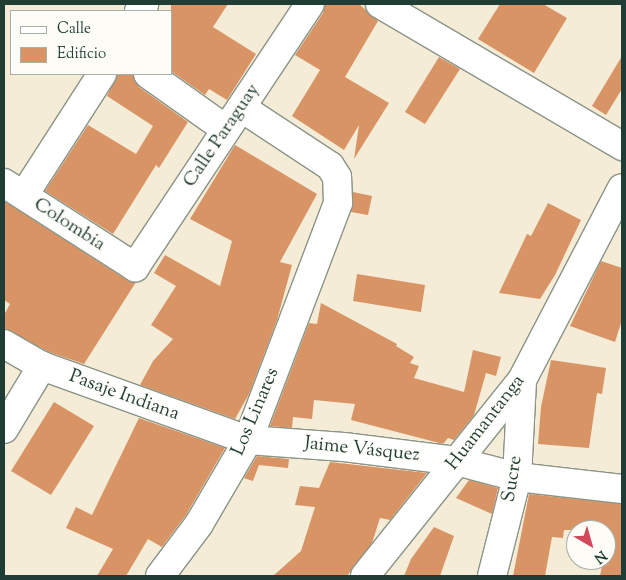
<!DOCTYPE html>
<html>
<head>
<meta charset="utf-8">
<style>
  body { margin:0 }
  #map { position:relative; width:626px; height:580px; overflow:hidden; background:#f4ecd7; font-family:"Sorts Mill Goudy",serif }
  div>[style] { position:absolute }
  .building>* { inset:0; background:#d89464 }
  .roads { filter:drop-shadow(1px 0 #8a9486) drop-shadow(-1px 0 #8a9486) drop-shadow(0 1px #8a9486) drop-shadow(0 -1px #8a9486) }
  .minor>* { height:28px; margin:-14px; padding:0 14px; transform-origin:14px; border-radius:14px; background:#fff }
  span { translate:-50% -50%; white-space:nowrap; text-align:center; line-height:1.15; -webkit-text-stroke:4px #fdfcf7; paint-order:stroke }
  .street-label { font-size:19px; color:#1f3d34 }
  .frame { position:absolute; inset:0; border:5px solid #1f3d34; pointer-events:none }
  .legend { position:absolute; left:10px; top:10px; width:162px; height:65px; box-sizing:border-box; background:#fdfcf7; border:1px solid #a4b0a9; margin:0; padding:6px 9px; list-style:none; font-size:15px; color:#1f3d34 }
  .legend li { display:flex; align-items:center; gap:10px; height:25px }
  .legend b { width:25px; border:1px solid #a4b0a9 }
  .north { position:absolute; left:566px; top:520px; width:50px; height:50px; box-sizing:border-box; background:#fdfcf7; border:1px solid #a4b0a9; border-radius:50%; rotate:142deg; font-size:14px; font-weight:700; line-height:20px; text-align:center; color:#1f3d34 }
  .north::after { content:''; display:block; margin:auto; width:18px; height:22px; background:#d1495b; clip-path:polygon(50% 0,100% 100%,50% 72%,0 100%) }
</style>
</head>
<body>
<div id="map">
  <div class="building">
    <div style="clip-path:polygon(171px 4px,228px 4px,213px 27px,256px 54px,227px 100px,209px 89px,205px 95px,171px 71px)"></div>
    <div style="clip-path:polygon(325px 4px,359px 4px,378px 21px,345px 77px,389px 103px,354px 159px,359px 125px,344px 150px,292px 116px,320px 70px,295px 55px,323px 13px)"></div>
    <div style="clip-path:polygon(500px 4px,543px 4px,567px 18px,534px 73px,478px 39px)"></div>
    <div style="clip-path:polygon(622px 56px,622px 89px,606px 115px,592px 106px)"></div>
    <div style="clip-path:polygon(439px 57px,460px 69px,425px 124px,405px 112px)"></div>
    <div style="clip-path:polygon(117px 74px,133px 74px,139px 87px,188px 122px,159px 168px,156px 165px,113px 234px,45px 191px,88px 125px,136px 154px,153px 126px,107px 96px)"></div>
    <div style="clip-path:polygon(235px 145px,317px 194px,280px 262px,292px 265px,277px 320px,249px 394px,235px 419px,140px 385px,153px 361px,173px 339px,151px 325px,176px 286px,154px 273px,165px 255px,220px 286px,232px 241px,190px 219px)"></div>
    <div style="clip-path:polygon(353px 192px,372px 196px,368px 215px,351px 212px)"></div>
    <div style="clip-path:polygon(4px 201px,127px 280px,136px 282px,84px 364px,49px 352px,4px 328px,4px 315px,10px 304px,4px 300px)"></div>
    <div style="clip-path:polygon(548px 203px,581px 220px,555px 275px,540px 299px,499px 293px,527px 234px,531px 236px)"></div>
    <div style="clip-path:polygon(601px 261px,622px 268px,622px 320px,615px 342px,570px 326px)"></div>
    <div style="clip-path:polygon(357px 274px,425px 285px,421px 312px,353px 301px)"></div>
    <div style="clip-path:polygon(321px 303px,397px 344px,396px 346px,414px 357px,410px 363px,419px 366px,414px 378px,464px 392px,473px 350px,501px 357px,496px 376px,486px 373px,474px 415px,454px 440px,448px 438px,443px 444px,351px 420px,355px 404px,314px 400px,312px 419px,293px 417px,292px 428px,270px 426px,309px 323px,317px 324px)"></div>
    <div style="clip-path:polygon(551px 360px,606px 368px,602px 394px,597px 393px,589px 448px,538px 444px,541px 407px)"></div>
    <div style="clip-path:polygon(54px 402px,94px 426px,51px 495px,11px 471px)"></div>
    <div style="clip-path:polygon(139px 418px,225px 448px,186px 515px,162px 547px,148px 539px,126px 576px,97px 576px,113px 549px,66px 528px,76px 507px,92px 515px)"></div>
    <div style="clip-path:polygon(257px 456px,289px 459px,288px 468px,259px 465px,253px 481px,244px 478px)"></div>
    <div style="clip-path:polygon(330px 462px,427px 473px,390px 520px,380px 518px,372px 543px,347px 576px,273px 576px,301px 551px,315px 507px,295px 505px,300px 486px,319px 488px)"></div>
    <div style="clip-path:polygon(469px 480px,498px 488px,492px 514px,456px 498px)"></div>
    <div style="clip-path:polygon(529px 494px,622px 504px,622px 576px,600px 576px,603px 560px,606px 560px,608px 530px,564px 530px,563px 538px,552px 537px,545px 576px,513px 576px)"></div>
    <div style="clip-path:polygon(434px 527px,454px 536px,440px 576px,404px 576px,411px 559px)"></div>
  </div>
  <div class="roads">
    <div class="minor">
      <div style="left:380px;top:4px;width:281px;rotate:30.4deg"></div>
      <div style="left:139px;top:11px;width:9px;rotate:-54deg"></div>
      <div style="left:148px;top:74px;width:93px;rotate:35.4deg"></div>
      <div style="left:4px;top:183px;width:156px;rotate:32.7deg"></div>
      <div style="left:135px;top:267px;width:316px;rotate:-56.4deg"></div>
      <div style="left:24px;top:195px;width:144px;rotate:-57.2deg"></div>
      <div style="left:4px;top:344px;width:44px;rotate:30.1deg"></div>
      <div style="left:42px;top:366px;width:219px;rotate:19.8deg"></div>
      <div style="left:248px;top:440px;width:96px;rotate:4.2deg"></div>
      <div style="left:344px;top:447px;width:113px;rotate:7.1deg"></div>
      <div style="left:456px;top:461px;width:63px;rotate:14.7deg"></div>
      <div style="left:517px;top:477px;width:106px;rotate:6.5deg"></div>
      <div style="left:4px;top:429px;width:74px;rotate:-58.9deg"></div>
      <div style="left:160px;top:576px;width:65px;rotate:-53.1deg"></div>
      <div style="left:199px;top:524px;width:97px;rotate:-59.7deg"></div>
      <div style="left:248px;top:440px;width:254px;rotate:-69.2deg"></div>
      <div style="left:338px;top:203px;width:26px;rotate:-92deg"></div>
      <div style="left:337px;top:177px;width:13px;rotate:-122deg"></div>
      <div style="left:330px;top:166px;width:105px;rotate:-146.6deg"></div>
      <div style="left:365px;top:576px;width:251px;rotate:-51.3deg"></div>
      <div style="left:522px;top:380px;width:216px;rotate:-62.5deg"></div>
      <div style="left:492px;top:576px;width:102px;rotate:-75.8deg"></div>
      <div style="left:517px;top:477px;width:97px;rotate:-87deg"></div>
    </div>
  </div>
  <div class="street-label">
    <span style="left:222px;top:136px;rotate:-56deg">Calle Paraguay</span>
    <span style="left:69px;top:225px;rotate:33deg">Colombia</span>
    <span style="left:124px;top:396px;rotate:20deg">Pasaje Indiana</span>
    <span style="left:256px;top:412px;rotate:-67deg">Los Linares</span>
    <span style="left:486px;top:423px;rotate:-52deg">Huamantanga</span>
    <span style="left:362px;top:450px;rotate:6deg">Jaime Vásquez</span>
    <span style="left:513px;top:479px;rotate:-81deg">Sucre</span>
  </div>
  <div class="frame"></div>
  <ul class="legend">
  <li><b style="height:6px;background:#fff"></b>Calle</li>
  <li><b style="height:14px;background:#d89464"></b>Edificio</li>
  </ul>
  <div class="north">N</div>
</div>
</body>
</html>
